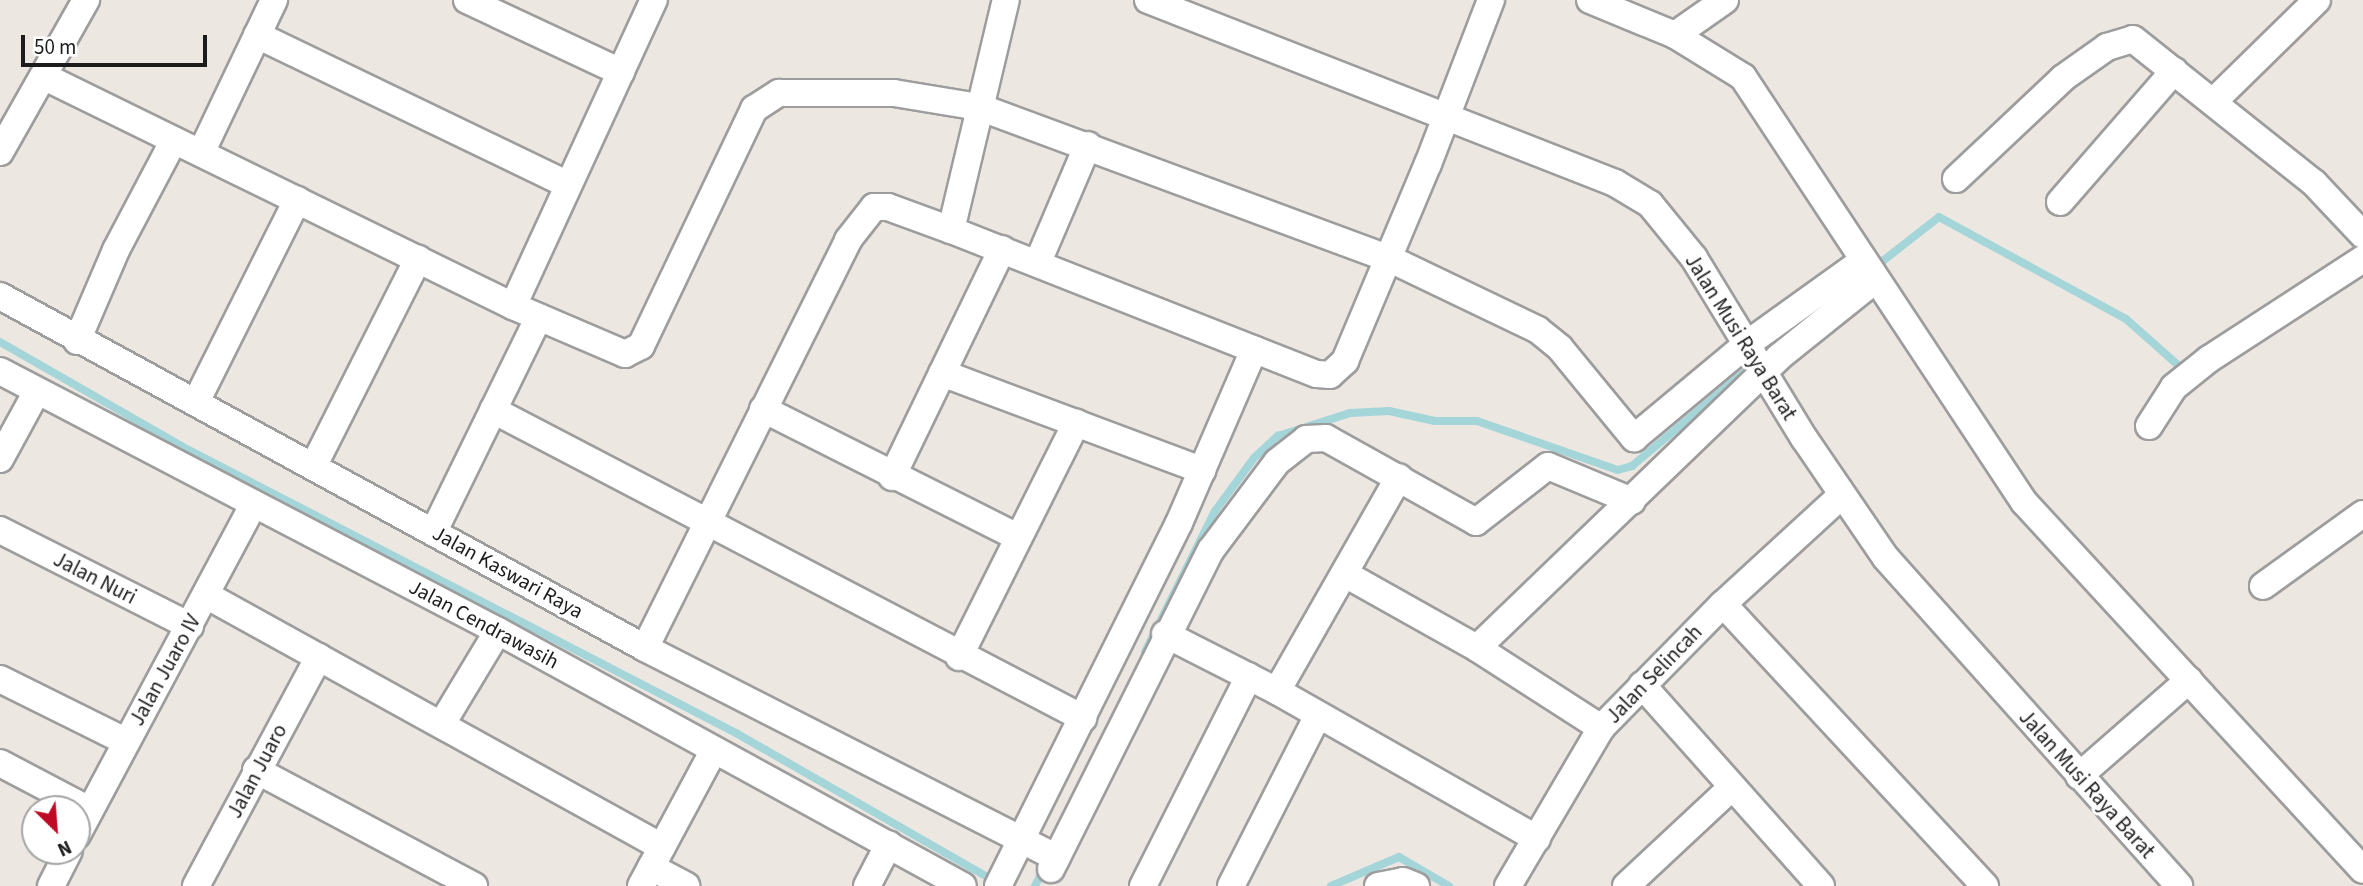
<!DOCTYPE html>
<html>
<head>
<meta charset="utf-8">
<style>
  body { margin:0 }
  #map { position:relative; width:2363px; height:886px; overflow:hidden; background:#ede7e2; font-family:"Source Sans 3",sans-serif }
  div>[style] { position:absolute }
  .stream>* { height:8px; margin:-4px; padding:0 4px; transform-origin:4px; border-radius:4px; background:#a4d5d9 }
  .roads { filter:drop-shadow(2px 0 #9d9d9d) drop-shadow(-2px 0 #9d9d9d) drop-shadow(0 2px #9d9d9d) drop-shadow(0 -2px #9d9d9d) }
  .minor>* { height:26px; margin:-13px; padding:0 13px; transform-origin:13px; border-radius:13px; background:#fff }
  span { translate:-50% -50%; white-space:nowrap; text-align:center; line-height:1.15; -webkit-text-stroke:6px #fff; paint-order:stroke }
  .street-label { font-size:21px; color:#1c1c1c }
  .north { position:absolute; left:21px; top:795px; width:70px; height:70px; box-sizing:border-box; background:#fff; border:2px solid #a4a4a4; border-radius:50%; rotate:155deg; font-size:19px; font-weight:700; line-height:28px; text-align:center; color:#1c1c1c }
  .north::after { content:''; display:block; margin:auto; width:24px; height:32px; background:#be0a25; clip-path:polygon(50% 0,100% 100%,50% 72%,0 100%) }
  .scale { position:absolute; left:21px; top:35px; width:186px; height:32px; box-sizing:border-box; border:4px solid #1c1c1c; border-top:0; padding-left:9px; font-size:21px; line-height:24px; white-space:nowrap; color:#1c1c1c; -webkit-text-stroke:5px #fff; paint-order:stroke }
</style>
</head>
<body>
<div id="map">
  <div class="stream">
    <div style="left:1875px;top:267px;width:81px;rotate:-38deg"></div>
    <div style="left:1939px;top:217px;width:213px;rotate:28.6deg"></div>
    <div style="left:2126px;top:319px;width:81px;rotate:41.5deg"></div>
    <div style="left:0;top:342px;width:211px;rotate:29.8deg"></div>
    <div style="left:183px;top:447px;width:623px;rotate:27.35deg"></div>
    <div style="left:736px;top:733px;width:297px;rotate:29.8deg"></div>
    <div style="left:1145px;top:652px;width:157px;rotate:-63.6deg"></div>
    <div style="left:1215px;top:511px;width:66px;rotate:-53.7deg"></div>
    <div style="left:1254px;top:458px;width:33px;rotate:-43deg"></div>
    <div style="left:1278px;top:436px;width:76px;rotate:-17.7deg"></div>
    <div style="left:1350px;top:413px;width:39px;rotate:-3deg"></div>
    <div style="left:1389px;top:411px;width:47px;rotate:12.3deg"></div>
    <div style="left:1435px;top:421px;width:42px"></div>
    <div style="left:1477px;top:421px;width:149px;rotate:19.2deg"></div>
    <div style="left:1618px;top:470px;width:15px;rotate:-16deg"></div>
    <div style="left:1632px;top:466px;width:158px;rotate:-39.9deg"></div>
    <div style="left:1035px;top:886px;width:22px;rotate:-63deg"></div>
    <div style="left:1331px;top:886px;width:74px;rotate:-23.1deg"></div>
    <div style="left:1399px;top:857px;width:58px;rotate:30.1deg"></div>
  </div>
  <div class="roads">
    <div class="minor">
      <div style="left:467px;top:0;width:170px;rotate:25.1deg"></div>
      <div style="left:1148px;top:0;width:502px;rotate:21.4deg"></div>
      <div style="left:1615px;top:183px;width:41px;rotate:31deg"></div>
      <div style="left:1650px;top:204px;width:70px;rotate:50.8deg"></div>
      <div style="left:1694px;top:258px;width:211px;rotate:58.6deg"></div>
      <div style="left:1804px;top:438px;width:145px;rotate:55.7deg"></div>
      <div style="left:1886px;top:558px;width:440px;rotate:48.2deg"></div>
      <div style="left:1590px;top:0;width:92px;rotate:22.4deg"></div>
      <div style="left:1675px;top:35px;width:80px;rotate:31.7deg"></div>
      <div style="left:1743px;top:77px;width:509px;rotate:56.53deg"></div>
      <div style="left:2024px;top:502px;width:500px;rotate:47.35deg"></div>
      <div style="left:257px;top:35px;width:344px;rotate:25.7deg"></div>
      <div style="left:1675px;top:35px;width:61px;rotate:-35deg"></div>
      <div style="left:45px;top:77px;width:521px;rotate:26.07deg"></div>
      <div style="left:513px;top:306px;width:122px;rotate:23.2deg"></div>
      <div style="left:625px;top:354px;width:18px;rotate:-27deg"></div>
      <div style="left:641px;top:346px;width:263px;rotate:-64.5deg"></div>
      <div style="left:754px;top:109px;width:30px;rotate:-33deg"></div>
      <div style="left:779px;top:93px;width:115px"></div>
      <div style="left:894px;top:93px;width:86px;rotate:9.4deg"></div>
      <div style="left:979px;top:107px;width:436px;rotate:20.3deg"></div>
      <div style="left:1388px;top:258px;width:166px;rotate:25.6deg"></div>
      <div style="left:1538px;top:330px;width:28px;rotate:39deg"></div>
      <div style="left:1560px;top:348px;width:117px;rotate:50.6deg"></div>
      <div style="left:1634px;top:438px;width:147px;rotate:-39.8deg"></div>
      <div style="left:1747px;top:344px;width:140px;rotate:-35.7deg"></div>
      <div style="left:2214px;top:101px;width:144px;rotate:-44.4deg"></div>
      <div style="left:0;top:152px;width:175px;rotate:-60.5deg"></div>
      <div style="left:201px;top:153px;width:170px;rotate:-64.5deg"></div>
      <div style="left:1956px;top:179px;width:147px;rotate:-43.3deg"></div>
      <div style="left:2063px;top:78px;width:54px;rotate:-35.2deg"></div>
      <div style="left:2107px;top:47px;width:27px;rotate:-17deg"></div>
      <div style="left:2133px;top:39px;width:231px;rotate:38.5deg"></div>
      <div style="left:2314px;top:183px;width:71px;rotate:46.7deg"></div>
      <div style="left:2060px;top:202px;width:174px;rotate:-49deg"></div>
      <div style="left:951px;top:230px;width:236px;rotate:-76.6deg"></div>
      <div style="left:1038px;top:262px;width:127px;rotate:-66.9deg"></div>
      <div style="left:0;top:296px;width:735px;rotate:28.62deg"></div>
      <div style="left:645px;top:648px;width:462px;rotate:27deg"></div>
      <div style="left:513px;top:306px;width:337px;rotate:-65.3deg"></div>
      <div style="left:77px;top:341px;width:99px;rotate:-66.8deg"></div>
      <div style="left:116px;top:250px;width:124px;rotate:-62.2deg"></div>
      <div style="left:0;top:371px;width:562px;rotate:27.57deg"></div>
      <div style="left:498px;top:631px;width:530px;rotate:28.74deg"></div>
      <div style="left:942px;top:373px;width:278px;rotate:20.5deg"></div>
      <div style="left:196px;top:402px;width:226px;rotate:-63.4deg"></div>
      <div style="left:763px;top:409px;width:284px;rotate:26.7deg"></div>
      <div style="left:493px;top:410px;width:666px;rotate:27.57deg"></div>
      <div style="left:2149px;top:426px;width:46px;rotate:-57.3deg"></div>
      <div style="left:2174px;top:387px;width:45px;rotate:-38.7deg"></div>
      <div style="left:2209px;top:359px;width:184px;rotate:-33deg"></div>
      <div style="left:0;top:459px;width:77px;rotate:-61.4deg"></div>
      <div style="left:314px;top:465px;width:231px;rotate:-63.2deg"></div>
      <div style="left:892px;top:477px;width:253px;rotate:-64.2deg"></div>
      <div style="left:0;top:530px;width:213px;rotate:26.8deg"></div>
      <div style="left:434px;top:531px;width:238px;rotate:-63.9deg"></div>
      <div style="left:1345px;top:574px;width:151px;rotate:29.3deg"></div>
      <div style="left:1477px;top:648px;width:148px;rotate:32.8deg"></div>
      <div style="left:2263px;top:586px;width:123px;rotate:-35.8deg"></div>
      <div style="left:206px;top:595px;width:521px;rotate:28.93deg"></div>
      <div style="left:1723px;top:604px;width:385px;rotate:47.1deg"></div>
      <div style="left:1165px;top:634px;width:126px;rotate:27deg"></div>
      <div style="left:1277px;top:691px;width:299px;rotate:29.6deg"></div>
      <div style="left:645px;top:648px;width:456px;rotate:-63.5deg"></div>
      <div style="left:848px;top:240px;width:42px;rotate:-51.8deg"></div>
      <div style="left:874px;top:207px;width:14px"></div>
      <div style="left:888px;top:207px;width:67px;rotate:20.1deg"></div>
      <div style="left:951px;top:230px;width:393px;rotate:21.5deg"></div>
      <div style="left:1317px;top:374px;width:13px;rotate:4deg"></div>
      <div style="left:1330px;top:375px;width:21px;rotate:-43deg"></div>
      <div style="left:1345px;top:361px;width:214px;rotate:-67.2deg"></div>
      <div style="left:1428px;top:164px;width:176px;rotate:-69deg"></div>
      <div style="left:1477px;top:648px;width:419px;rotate:-43.9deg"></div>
      <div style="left:1779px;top:357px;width:123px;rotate:-38.7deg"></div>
      <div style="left:959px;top:657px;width:262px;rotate:-63.4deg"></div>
      <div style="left:0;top:679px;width:140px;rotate:26.4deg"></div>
      <div style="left:1642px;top:685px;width:269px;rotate:48.3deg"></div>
      <div style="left:1277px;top:691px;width:246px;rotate:-60.3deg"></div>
      <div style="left:443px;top:722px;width:106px;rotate:-58.9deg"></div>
      <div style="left:0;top:763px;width:101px;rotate:27.8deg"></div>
      <div style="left:256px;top:770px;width:247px;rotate:28deg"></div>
      <div style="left:2079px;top:776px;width:146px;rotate:-41.1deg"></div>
      <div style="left:77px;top:835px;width:373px;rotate:-61.9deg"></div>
      <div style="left:651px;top:867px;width:40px;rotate:28deg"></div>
      <div style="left:1051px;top:869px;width:357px;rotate:-63.4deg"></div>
      <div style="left:1211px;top:550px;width:110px;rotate:-53.1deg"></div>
      <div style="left:1277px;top:462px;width:37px;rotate:-38deg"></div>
      <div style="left:1306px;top:439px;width:20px;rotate:-3deg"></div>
      <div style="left:1326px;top:438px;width:172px;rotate:29.2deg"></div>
      <div style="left:1476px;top:522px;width:91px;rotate:-37.9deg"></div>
      <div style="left:1548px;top:466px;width:91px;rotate:22.6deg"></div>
      <div style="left:51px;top:886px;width:39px;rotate:-63deg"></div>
      <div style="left:196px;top:886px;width:260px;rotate:-61.8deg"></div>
      <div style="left:641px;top:886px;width:152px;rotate:-61.8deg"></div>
      <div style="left:867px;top:886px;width:47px;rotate:-62.4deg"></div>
      <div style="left:998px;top:886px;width:406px;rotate:-63.5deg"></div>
      <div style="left:1179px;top:523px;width:189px;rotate:-66.6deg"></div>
      <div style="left:1143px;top:886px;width:235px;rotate:-63.2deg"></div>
      <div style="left:1231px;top:886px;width:192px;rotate:-63deg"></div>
      <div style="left:1378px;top:886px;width:25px;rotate:-11deg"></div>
      <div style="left:1403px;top:881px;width:14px;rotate:21deg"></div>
      <div style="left:1508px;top:886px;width:183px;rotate:-59.5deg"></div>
      <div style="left:1601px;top:728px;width:174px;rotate:-45.5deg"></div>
      <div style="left:1723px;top:604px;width:161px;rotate:-42.5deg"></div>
      <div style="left:1626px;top:886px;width:145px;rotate:-43deg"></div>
    </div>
  </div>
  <div class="street-label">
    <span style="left:1741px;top:337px;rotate:58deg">Jalan Musi Raya Barat</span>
    <span style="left:508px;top:572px;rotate:29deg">Jalan Kaswari Raya</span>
    <span style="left:95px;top:578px;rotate:27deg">Jalan Nuri</span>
    <span style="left:484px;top:624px;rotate:28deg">Jalan Cendrawasih</span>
    <span style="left:165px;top:670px;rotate:-61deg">Jalan Juaro IV</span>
    <span style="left:1654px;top:674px;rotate:-46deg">Jalan Selincah</span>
    <span style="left:257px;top:771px;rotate:-62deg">Jalan Juaro</span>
    <span style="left:2087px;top:784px;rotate:48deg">Jalan Musi Raya Barat</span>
  </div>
  <div class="north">N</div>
  <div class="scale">50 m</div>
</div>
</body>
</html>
